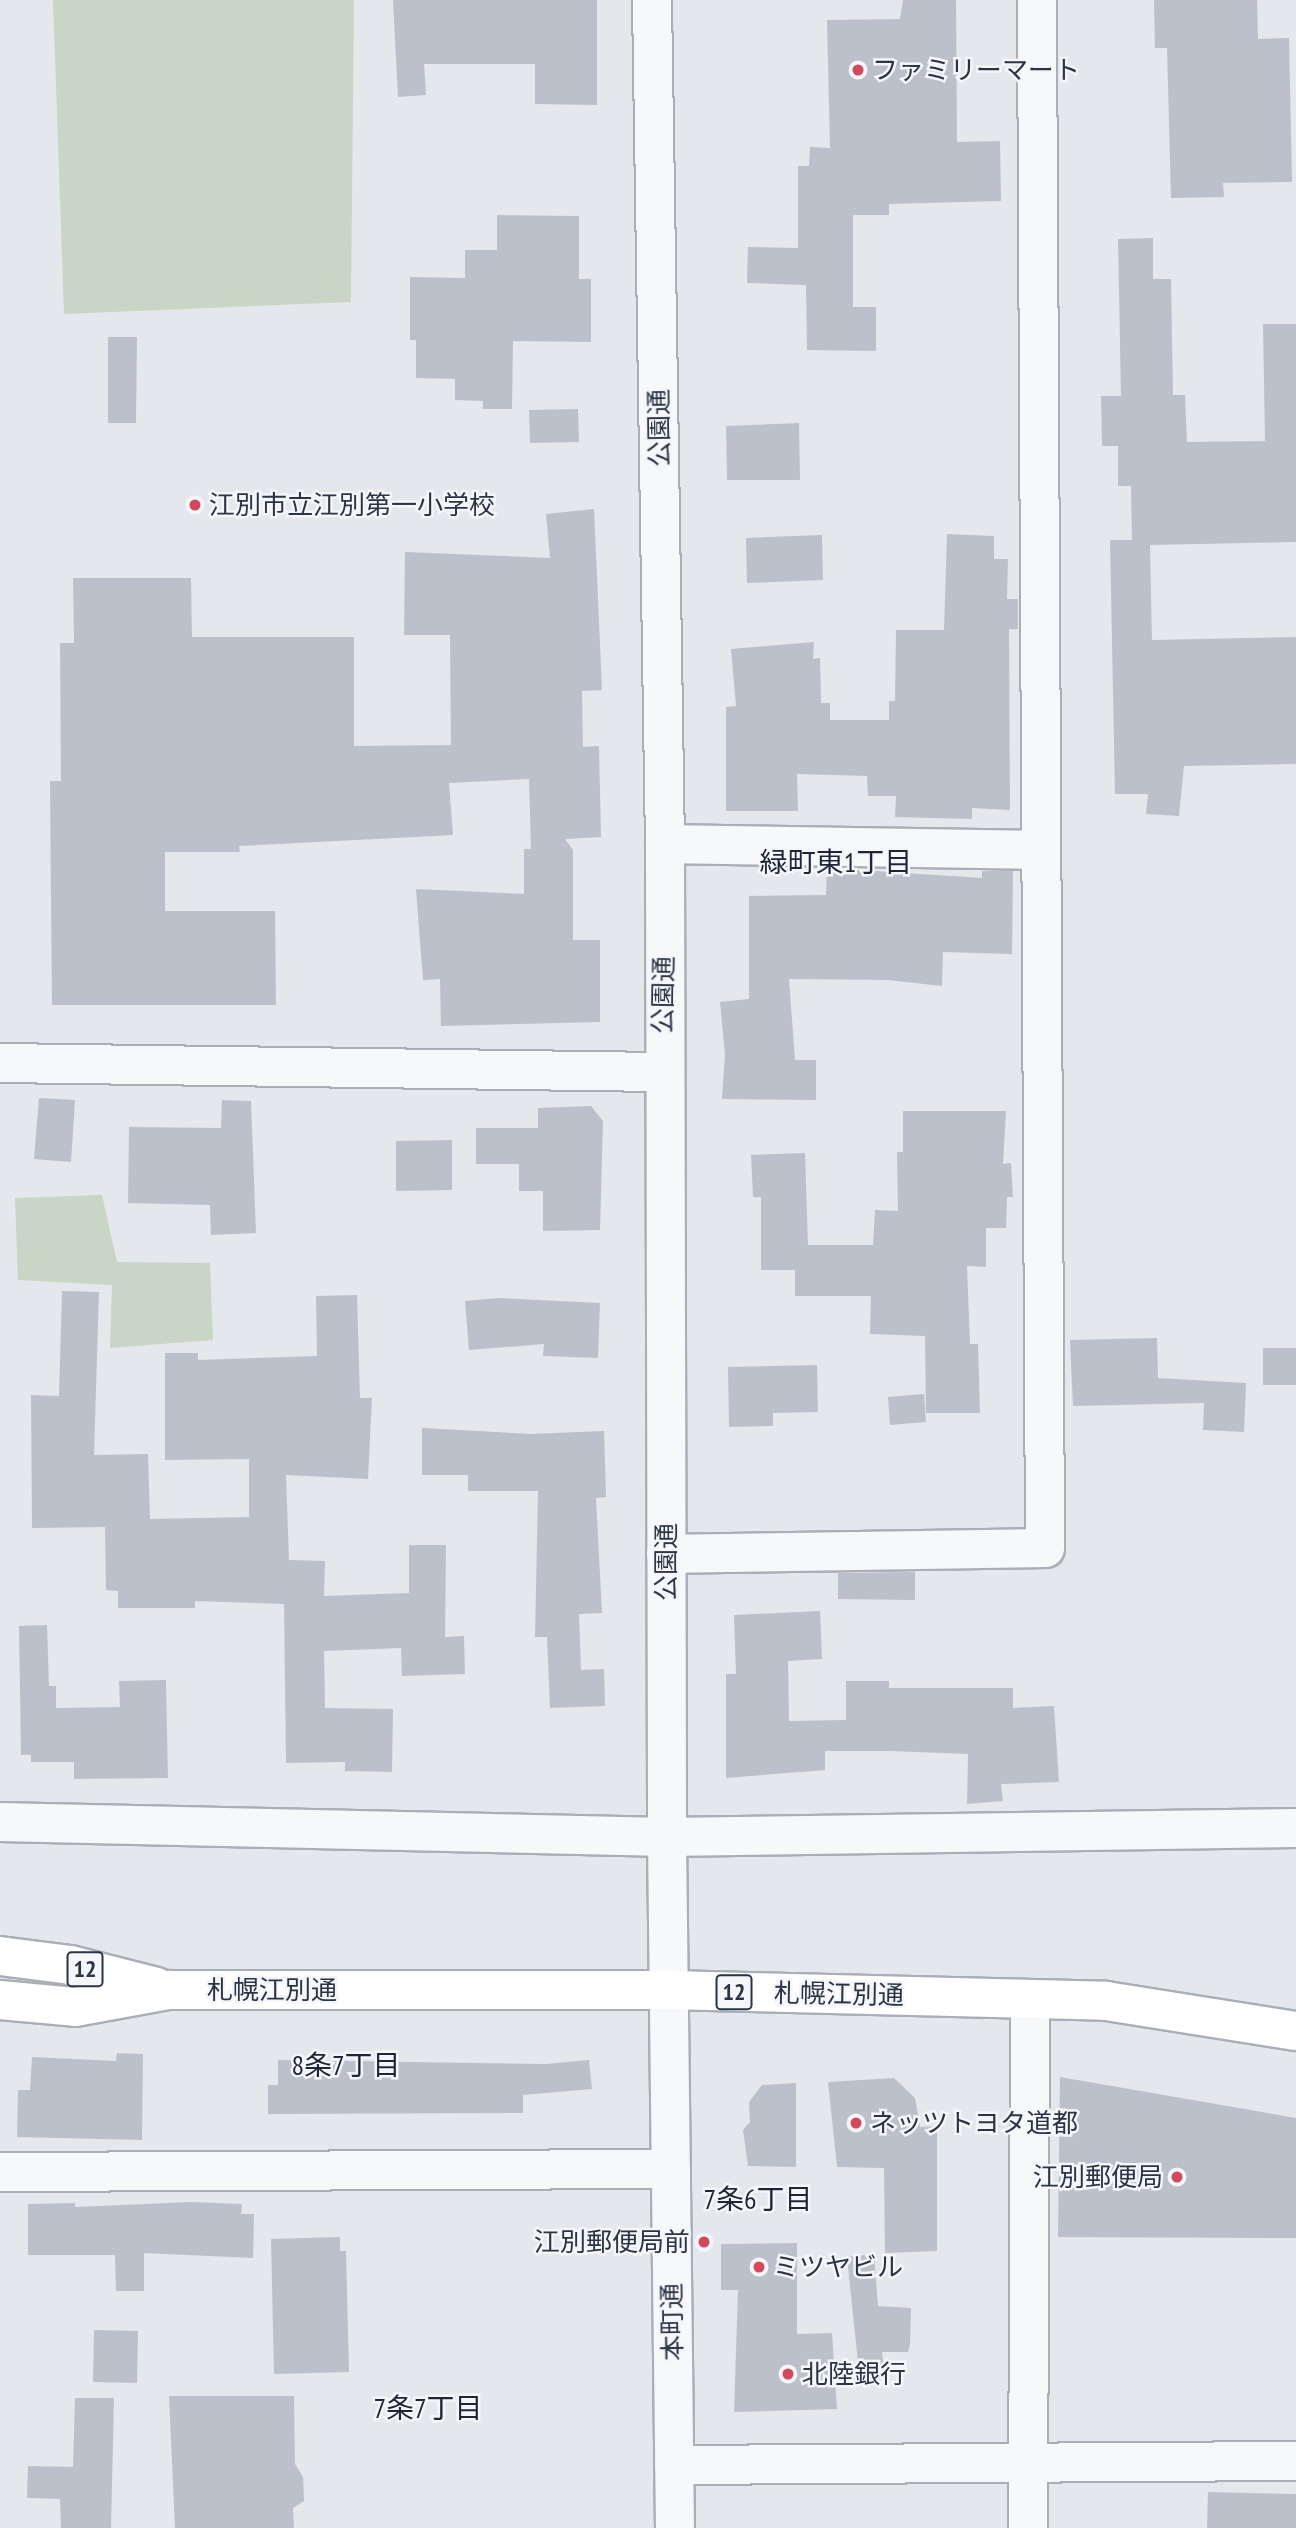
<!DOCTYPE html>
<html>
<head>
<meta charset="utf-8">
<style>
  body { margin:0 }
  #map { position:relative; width:1296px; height:2528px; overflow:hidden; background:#e4e7ec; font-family:"PT Sans Narrow","Noto Sans JP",sans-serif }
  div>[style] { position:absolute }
  .green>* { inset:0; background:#c9d6c5 }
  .building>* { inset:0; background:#bbc0ca }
  .roads { filter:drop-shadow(2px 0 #a9aeb7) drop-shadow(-2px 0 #a9aeb7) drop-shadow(0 2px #a9aeb7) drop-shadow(0 -2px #a9aeb7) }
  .minor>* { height:38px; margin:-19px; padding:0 19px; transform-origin:19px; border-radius:19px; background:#f7f8fa }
  .highway>* { height:38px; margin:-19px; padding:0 19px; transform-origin:19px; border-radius:19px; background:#fff }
  .dots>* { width:19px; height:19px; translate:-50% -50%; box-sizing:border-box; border:4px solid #f4f6f9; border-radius:50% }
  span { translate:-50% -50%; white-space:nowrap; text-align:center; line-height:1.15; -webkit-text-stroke:5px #f4f6f9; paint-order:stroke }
  .shield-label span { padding:2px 5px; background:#f4f6f9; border:2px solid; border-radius:5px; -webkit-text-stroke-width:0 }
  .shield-label { font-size:24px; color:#2b3445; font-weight:700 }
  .poi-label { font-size:26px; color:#2b3445 }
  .left { translate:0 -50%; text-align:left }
  .right { translate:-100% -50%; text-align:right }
  .street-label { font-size:26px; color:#2b3445 }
  .neighbourhood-label { font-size:28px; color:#1d2536 }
</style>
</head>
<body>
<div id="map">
  <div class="green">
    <div style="clip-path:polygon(53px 0,354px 0,351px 302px,64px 314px)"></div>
    <div style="clip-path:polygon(102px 1195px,117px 1262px,210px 1263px,213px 1340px,110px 1348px,112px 1285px,18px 1280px,15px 1198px)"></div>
  </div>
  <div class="building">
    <div style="clip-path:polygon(393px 0,597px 0,597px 105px,535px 104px,535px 64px,424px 64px,426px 95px,398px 97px)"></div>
    <div style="clip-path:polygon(903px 0,956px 0,957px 142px,1000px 141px,1001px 201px,889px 204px,889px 215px,853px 215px,853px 307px,876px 307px,876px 351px,807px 350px,806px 285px,747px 283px,748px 247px,798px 248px,798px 166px,809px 166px,810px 147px,830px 148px,827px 20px,900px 19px)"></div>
    <div style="clip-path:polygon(1154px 0,1257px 0,1258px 39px,1289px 38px,1292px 182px,1223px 183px,1224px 197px,1171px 198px,1167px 48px,1155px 48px)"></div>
    <div style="clip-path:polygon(497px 215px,579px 216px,579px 279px,591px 279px,591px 342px,513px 341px,512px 409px,483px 409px,483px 401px,455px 400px,455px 379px,416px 378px,416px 340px,410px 340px,410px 277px,465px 278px,465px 250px,497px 250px)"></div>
    <div style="clip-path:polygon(1153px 238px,1153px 279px,1171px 279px,1173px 395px,1185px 395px,1187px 442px,1265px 441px,1263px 324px,1296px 324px,1296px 542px,1150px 545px,1152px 640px,1296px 637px,1296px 764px,1184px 766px,1179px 816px,1146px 814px,1148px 794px,1115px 794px,1110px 540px,1132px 540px,1131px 486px,1118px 486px,1118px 446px,1102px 446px,1101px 396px,1121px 396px,1118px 239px)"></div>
    <div style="clip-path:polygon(108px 337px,137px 337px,136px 423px,108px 423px)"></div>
    <div style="clip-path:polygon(578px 409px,579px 442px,530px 443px,529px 410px)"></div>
    <div style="clip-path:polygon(799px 423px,800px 480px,727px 480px,726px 426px)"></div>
    <div style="clip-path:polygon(594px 509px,602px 690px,582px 691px,583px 747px,599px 746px,601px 837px,565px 839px,573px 850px,573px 940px,600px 940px,600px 1022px,441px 1026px,440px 979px,423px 980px,416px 889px,524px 894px,524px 849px,531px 849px,529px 779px,449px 783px,453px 835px,239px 846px,240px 852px,165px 852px,165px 911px,275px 911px,276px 1005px,52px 1005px,50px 781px,61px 781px,60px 643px,74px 643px,73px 578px,191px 578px,192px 637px,354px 637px,354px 746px,451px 745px,450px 635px,404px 635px,405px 552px,550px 558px,546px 514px)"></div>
    <div style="clip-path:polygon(947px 534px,994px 536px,994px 559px,1008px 559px,1007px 599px,1018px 599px,1018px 629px,1009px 629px,1010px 810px,972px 808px,972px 819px,895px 817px,896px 796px,868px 796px,867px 776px,797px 774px,798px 811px,726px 811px,726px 707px,736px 706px,731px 649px,814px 642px,813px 659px,820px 658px,821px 703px,830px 703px,830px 720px,889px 720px,889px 701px,895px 701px,896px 630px,944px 630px)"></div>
    <div style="clip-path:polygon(822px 535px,823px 580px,747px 583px,746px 538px)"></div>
    <div style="clip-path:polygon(827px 868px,982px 878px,982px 871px,1013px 871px,1012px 954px,943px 952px,942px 986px,888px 980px,789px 979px,795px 1060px,816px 1060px,816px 1100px,722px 1099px,725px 1054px,720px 1002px,749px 999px,749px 896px,826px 895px)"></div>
    <div style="clip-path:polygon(39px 1098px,75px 1100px,71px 1162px,34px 1159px)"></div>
    <div style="clip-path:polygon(222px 1100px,251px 1101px,256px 1233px,211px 1235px,210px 1205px,128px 1203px,129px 1127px,221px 1128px)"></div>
    <div style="clip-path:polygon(591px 1106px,603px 1121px,600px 1230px,543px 1231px,543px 1191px,519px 1191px,519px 1164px,476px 1164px,476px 1128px,538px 1128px,538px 1108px)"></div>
    <div style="clip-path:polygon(903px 1111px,1006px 1111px,1003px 1164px,1011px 1163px,1013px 1197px,1007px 1197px,1006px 1228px,986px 1228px,986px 1267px,967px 1266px,970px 1344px,978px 1344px,980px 1413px,926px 1413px,925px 1336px,870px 1334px,871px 1296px,795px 1296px,795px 1270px,761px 1270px,761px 1197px,753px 1197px,751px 1155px,805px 1153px,808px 1245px,873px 1245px,875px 1210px,898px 1211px,897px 1152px,903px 1152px)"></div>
    <div style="clip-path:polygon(452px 1140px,452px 1190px,396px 1191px,396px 1141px)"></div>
    <div style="clip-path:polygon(62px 1291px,99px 1292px,94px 1455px,148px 1454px,150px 1519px,249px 1517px,249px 1459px,165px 1460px,165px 1353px,198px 1353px,198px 1360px,317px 1356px,316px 1296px,357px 1295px,360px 1398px,372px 1398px,368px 1479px,286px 1475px,289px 1560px,325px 1561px,324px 1596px,409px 1593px,409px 1545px,446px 1545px,445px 1637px,464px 1636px,465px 1674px,402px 1676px,401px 1648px,324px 1651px,325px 1708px,393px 1709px,392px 1772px,345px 1771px,345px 1762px,286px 1763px,284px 1604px,195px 1601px,195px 1608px,118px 1608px,118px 1591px,106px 1590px,105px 1527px,32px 1528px,31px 1395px,59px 1396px)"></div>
    <div style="clip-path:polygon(499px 1298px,600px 1303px,598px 1358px,543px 1356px,544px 1344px,469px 1350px,465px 1301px)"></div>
    <div style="clip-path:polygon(1157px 1338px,1158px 1378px,1246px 1383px,1244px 1432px,1203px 1430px,1204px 1403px,1073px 1406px,1070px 1340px)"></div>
    <div style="clip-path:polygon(1263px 1348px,1296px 1348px,1296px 1385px,1263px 1385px)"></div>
    <div style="clip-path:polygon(817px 1365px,818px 1412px,773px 1413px,773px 1426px,729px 1427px,728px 1367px)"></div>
    <div style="clip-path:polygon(924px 1394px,926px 1422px,890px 1425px,888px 1397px)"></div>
    <div style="clip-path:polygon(422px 1428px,531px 1434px,604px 1431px,606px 1497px,596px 1498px,602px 1613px,579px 1614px,581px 1670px,604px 1669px,605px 1706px,550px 1708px,547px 1637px,535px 1637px,538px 1491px,468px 1491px,468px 1475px,422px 1475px)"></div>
    <div style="clip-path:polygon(915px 1572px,915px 1600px,838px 1599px,838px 1573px)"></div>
    <div style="clip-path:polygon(820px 1611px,822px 1659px,788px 1661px,789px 1721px,846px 1720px,846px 1681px,889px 1681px,889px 1688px,1013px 1688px,1013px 1708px,1054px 1706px,1059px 1782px,1001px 1784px,1003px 1801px,967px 1804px,968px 1754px,891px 1751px,825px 1751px,825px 1770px,726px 1778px,726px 1674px,736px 1674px,734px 1615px)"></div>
    <div style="clip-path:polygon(47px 1625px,49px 1686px,56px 1686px,56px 1708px,120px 1707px,119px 1681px,166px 1680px,168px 1778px,74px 1779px,74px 1762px,31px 1762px,31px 1755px,21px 1755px,19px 1626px)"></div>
    <div style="clip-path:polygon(117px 2053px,143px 2054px,142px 2140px,17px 2137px,18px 2090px,30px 2090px,32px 2057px,116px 2061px)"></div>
    <div style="clip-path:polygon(278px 2060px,546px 2064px,589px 2060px,592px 2089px,523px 2095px,523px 2113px,268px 2114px,268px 2085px,278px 2085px)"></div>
    <div style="clip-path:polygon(1060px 2077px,1296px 2118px,1296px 2238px,1058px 2237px)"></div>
    <div style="clip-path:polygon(894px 2078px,915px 2098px,920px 2127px,937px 2126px,937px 2251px,885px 2253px,884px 2168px,837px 2167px,828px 2082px)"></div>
    <div style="clip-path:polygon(796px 2083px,796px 2167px,748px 2166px,743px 2130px,750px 2122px,749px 2102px,762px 2085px)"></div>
    <div style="clip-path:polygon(191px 2202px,242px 2204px,241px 2214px,254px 2214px,253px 2258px,144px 2253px,144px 2291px,116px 2291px,115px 2255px,28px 2255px,28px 2204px,75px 2203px,75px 2207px)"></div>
    <div style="clip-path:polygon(340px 2237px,340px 2251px,346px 2251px,349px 2372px,274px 2374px,271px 2239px)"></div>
    <div style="clip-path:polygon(797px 2243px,797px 2334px,832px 2333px,837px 2409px,734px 2412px,738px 2290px,721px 2290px,721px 2244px)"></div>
    <div style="clip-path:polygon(874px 2254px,878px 2306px,911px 2308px,910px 2345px,908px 2352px,882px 2352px,884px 2369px,859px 2372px,847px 2257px)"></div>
    <div style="clip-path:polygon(94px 2330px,138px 2331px,137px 2383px,93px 2382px)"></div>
    <div style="clip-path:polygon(169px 2396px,294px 2396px,295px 2464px,303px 2477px,304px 2501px,293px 2508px,294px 2528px,175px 2528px)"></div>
    <div style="clip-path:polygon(75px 2398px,114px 2398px,111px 2528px,61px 2528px,60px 2499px,27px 2498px,28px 2466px,73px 2467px)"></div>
    <div style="clip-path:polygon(1208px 2492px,1296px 2494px,1296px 2528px,1207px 2528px)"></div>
  </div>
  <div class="roads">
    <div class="minor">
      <div style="left:652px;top:0;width:844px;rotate:89.12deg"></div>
      <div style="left:665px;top:844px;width:993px;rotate:89.88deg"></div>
      <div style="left:667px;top:1837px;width:691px;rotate:89.34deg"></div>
      <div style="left:665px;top:844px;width:376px;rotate:0.9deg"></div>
      <div style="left:0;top:1063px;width:663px;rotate:0.78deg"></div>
      <div style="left:666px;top:1554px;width:379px;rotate:-0.9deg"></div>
      <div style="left:1045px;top:1548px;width:1548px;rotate:-90.3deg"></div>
      <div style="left:0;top:1822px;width:667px;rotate:1.29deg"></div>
      <div style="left:667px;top:1837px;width:629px;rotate:-0.82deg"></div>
      <div style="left:0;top:2172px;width:671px;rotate:-0.26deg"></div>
      <div style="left:674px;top:2465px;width:622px;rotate:-0.37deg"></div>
      <div style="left:1028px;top:2528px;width:529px;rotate:-89.78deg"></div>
    </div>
    <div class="highway">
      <div style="left:0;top:1956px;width:71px;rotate:7.3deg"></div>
      <div style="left:70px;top:1965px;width:89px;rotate:14.3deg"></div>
      <div style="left:0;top:2000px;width:75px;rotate:5.3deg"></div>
      <div style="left:75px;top:2007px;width:96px;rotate:-10.3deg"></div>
      <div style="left:169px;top:1990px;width:499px"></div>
      <div style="left:668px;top:1990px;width:438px;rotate:1.4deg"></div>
      <div style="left:1106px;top:2001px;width:192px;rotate:9deg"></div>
    </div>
  </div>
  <div class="dots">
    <div style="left:858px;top:70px;background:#d1495b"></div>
    <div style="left:195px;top:505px;background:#d1495b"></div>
    <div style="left:856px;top:2123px;background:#d1495b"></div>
    <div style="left:1177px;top:2177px;background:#d1495b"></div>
    <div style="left:704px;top:2242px;background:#d1495b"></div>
    <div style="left:759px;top:2267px;background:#d1495b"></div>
    <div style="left:788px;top:2374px;background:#d1495b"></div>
  </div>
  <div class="shield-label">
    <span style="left:85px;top:1969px">12</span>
    <span style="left:734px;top:1992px">12</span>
  </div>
  <div class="poi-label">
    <span class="left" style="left:872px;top:70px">ファミリーマート</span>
    <span class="left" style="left:209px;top:505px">江別市立江別第一小学校</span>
    <span class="left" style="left:870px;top:2123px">ネッツトヨタ道都</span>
    <span class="right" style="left:1163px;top:2177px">江別郵便局</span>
    <span class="right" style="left:690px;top:2242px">江別郵便局前</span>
    <span class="left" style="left:773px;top:2267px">ミツヤビル</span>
    <span class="left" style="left:802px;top:2374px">北陸銀行</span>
  </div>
  <div class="street-label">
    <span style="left:659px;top:428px;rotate:-91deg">公園通</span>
    <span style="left:663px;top:995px;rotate:-89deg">公園通</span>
    <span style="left:666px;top:1562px;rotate:-90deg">公園通</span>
    <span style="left:272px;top:1990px">札幌江別通</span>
    <span style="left:839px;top:1994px;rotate:1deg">札幌江別通</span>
    <span style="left:672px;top:2322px;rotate:-91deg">本町通</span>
  </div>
  <div class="neighbourhood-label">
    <span style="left:836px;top:862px">緑町東1丁目</span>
    <span style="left:346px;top:2065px">8条7丁目</span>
    <span style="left:758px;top:2199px">7条6丁目</span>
    <span style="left:428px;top:2408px">7条7丁目</span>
  </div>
</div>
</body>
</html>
